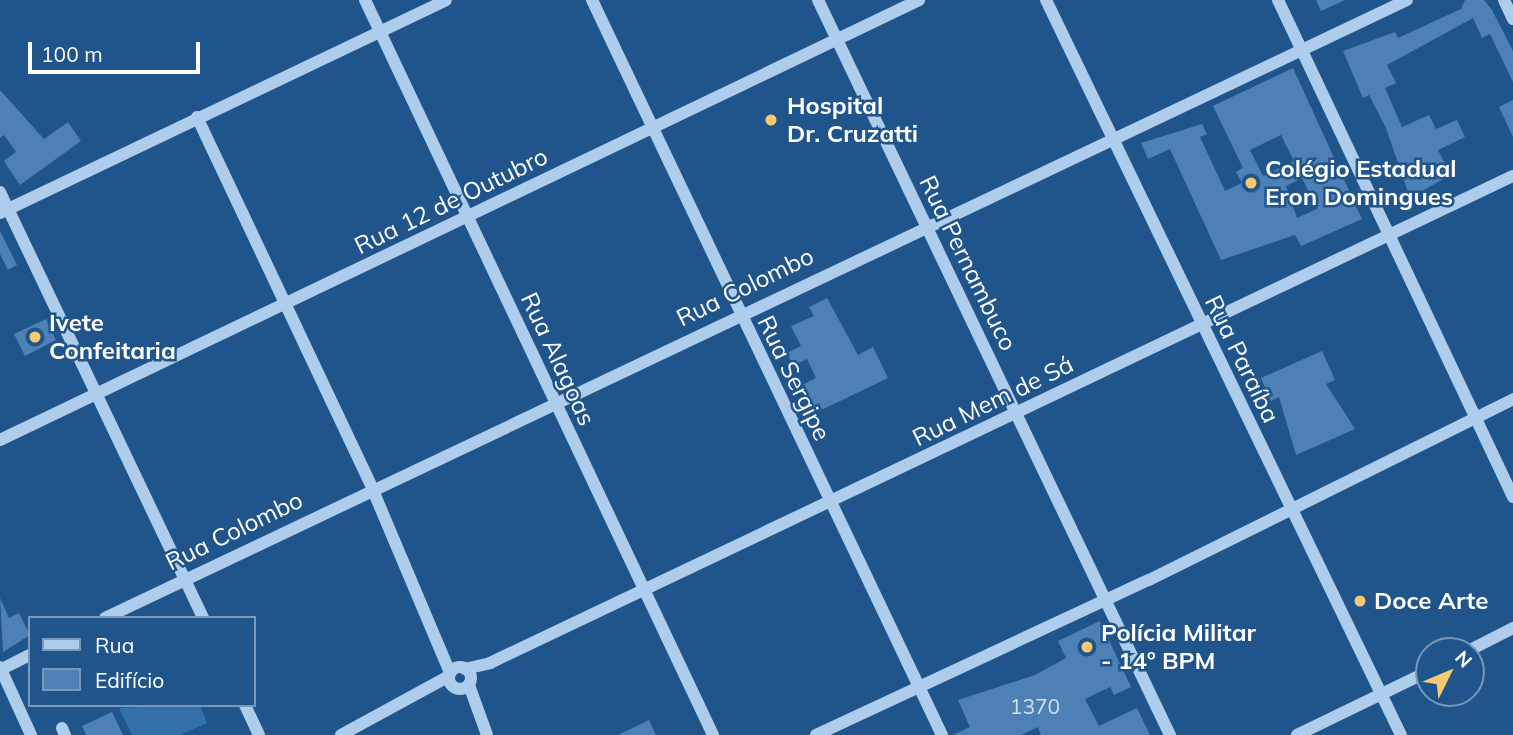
<!DOCTYPE html>
<html>
<head>
<meta charset="utf-8">
<style>
  body { margin:0 }
  #map { position:relative; width:1513px; height:735px; overflow:hidden; background:#20558c; font-family:Mulish,sans-serif }
  div>[style] { position:absolute }
  .green>* { inset:0; background:#3470a9 }
  .building>* { inset:0; background:#4d81b5 }
  .minor>* { height:12px; margin:-6px; padding:0 6px; transform-origin:6px; border-radius:6px; background:#aecdec }
  .minor>.ring { margin:-6px; padding:0; box-sizing:content-box; background:none; border:12px solid #aecdec; border-radius:50% }
  .dots>* { width:19px; height:19px; translate:-50% -50%; box-sizing:border-box; border:4px solid #20558c; border-radius:50% }
  span { translate:-50% -50%; white-space:nowrap; text-align:center; line-height:1.15; -webkit-text-stroke:5px #20558c; paint-order:stroke }
  .number-label { font-size:21px; color:#d2e0ec }
  .number-label span { -webkit-text-stroke-width:0 }
  .poi-label { font-size:24px; color:#fff; font-weight:700 }
  .left { translate:0 -50%; text-align:left }
  .street-label { font-size:24px; color:#fff }
  .legend { position:absolute; left:28px; top:616px; width:228px; height:91px; box-sizing:border-box; background:#20558c; border:2px solid #7999ba; margin:0; padding:9px 12px; list-style:none; font-size:21px; color:#fff }
  .legend li { display:flex; align-items:center; gap:14px; height:35px }
  .legend b { width:35px; border:2px solid #7999ba }
  .north { position:absolute; left:1415px; top:637px; width:70px; height:70px; box-sizing:border-box; background:#20558c; border:2px solid #7999ba; border-radius:50%; rotate:47deg; font-size:19px; font-weight:700; line-height:28px; text-align:center; color:#fff }
  .north::after { content:''; display:block; margin:auto; width:24px; height:32px; background:#f9c96f; clip-path:polygon(50% 0,100% 100%,50% 72%,0 100%) }
  .scale { position:absolute; left:28px; top:42px; width:172px; height:32px; box-sizing:border-box; border:4px solid #fff; border-top:0; padding-left:9px; font-size:21px; line-height:24px; white-space:nowrap; color:#fff; -webkit-text-stroke:5px #20558c; paint-order:stroke }
</style>
</head>
<body>
<div id="map">
  <div class="green">
    <div style="clip-path:polygon(200px 705px,207px 723px,180px 735px,132px 735px,119px 708px)"></div>
  </div>
  <div class="building">
    <div style="clip-path:polygon(1316px 0,1345px 0,1321px 11px)"></div>
    <div style="clip-path:polygon(1465px 0,1484px 0,1492px 10px,1513px 51px,1513px 82px,1490px 34px,1482px 38px,1473px 18px,1387px 65px,1396px 83px,1385px 88px,1402px 127px,1429px 115px,1436px 129px,1457px 120px,1465px 137px,1438px 150px,1449px 172px,1445px 178px,1410px 198px,1386px 128px,1369px 95px,1363px 98px,1343px 51px,1395px 32px,1398px 38px,1461px 9px)"></div>
    <div style="clip-path:polygon(evenodd,1293px 68px,1362px 219px,1301px 246px,1295px 235px,1221px 260px,1170px 149px,1148px 159px,1141px 143px,1202px 124px,1207px 134px,1200px 137px,1225px 191px,1242px 183px,1236px 172px,1243px 168px,1213px 106px,1293px 68px,1281px 135px,1294px 161px,1263px 176px,1250px 150px,1281px 135px,1293px 68px,1302px 178px,1317px 209px,1297px 218px,1286px 186px,1302px 178px)"></div>
    <div style="clip-path:polygon(0 90px,44px 139px,68px 122px,81px 141px,20px 185px,4px 161px,16px 152px,4px 135px,0 138px)"></div>
    <div style="clip-path:polygon(1513px 100px,1513px 137px,1499px 107px)"></div>
    <div style="clip-path:polygon(0 231px,17px 265px,8px 270px,0 254px)"></div>
    <div style="clip-path:polygon(827px 298px,858px 355px,873px 347px,888px 378px,815px 413px,802px 385px,816px 378px,807px 359px,793px 366px,787px 353px,801px 346px,791px 326px,814px 316px,809px 307px)"></div>
    <div style="clip-path:polygon(46px 319px,56px 340px,25px 356px,14px 334px)"></div>
    <div style="clip-path:polygon(1322px 351px,1335px 380px,1326px 384px,1355px 429px,1296px 455px,1279px 397px,1271px 401px,1261px 378px)"></div>
    <div style="clip-path:polygon(0 598px,9px 618px,19px 613px,30px 635px,3px 652px)"></div>
    <div style="clip-path:polygon(1100px 621px,1131px 687px,1114px 695px,1110px 687px,1085px 699px,1099px 726px,1137px 708px,1150px 735px,1041px 735px,1038px 727px,1021px 735px,953px 735px,970px 727px,958px 700px,1035px 675px,1066px 658px,1058px 641px)"></div>
    <div style="clip-path:polygon(112px 712px,123px 735px,86px 735px,82px 726px)"></div>
    <div style="clip-path:polygon(649px 720px,656px 735px,618px 735px)"></div>
  </div>
  <div class="minor">
    <div style="left:365px;top:0;width:813px;rotate:64.66deg"></div>
    <div style="left:592px;top:0;width:814px;rotate:64.54deg"></div>
    <div style="left:818px;top:0;width:815px;rotate:64.41deg"></div>
    <div style="left:1046px;top:0;width:816px;rotate:64.22deg"></div>
    <div style="left:1278px;top:0;width:550px;rotate:64.69deg"></div>
    <div style="left:1504px;top:0;width:21px;rotate:65deg"></div>
    <div style="left:197px;top:117px;width:410px;rotate:64.7deg"></div>
    <div style="left:372px;top:488px;width:201px;rotate:67.1deg"></div>
    <div style="left:0;top:192px;width:472px;rotate:64.5deg"></div>
    <div style="left:0;top:213px;width:494px;rotate:-25.5deg"></div>
    <div style="left:0;top:440px;width:1019px;rotate:-25.58deg"></div>
    <div style="left:105px;top:618px;width:1441px;rotate:-25.39deg"></div>
    <div style="left:1468px;top:651px;width:51px;rotate:-27.1deg"></div>
    <div style="left:0;top:667px;width:75px;rotate:65.5deg"></div>
    <div class="ring" style="left:449px;top:667px;width:10px;height:10px"></div>
    <div style="left:465px;top:669px;width:26px;rotate:-13deg"></div>
    <div style="left:490px;top:663px;width:1133px;rotate:-25.46deg"></div>
    <div style="left:0;top:670px;width:34px;rotate:-27deg"></div>
    <div style="left:469px;top:685px;width:53px;rotate:70.2deg"></div>
    <div style="left:245px;top:705px;width:33px;rotate:65deg"></div>
    <div style="left:62px;top:728px;width:8px;rotate:67deg"></div>
    <div style="left:341px;top:735px;width:123px;rotate:-28.6deg"></div>
    <div style="left:816px;top:735px;width:367px;rotate:-25deg"></div>
    <div style="left:1149px;top:580px;width:407px;rotate:-26.4deg"></div>
    <div style="left:1297px;top:735px;width:147px;rotate:-25.9deg"></div>
  </div>
  <div class="dots">
    <div style="left:771px;top:120px;background:#f9c96f"></div>
    <div style="left:1251px;top:183px;background:#f9c96f"></div>
    <div style="left:35px;top:337px;background:#f9c96f"></div>
    <div style="left:1360px;top:601px;background:#f9c96f"></div>
    <div style="left:1087px;top:647px;background:#f9c96f"></div>
  </div>
  <div class="number-label">
    <span style="left:1035px;top:706px">1370</span>
  </div>
  <div class="poi-label">
    <span class="left" style="left:787px;top:120px">Hospital<br>Dr. Cruzatti</span>
    <span class="left" style="left:1265px;top:183px">Colégio Estadual<br>Eron Domingues</span>
    <span class="left" style="left:49px;top:337px">Ivete<br>Confeitaria</span>
    <span class="left" style="left:1374px;top:601px">Doce Arte</span>
    <span class="left" style="left:1101px;top:647px">Polícia Militar<br>- 14º BPM</span>
  </div>
  <div class="street-label">
    <span style="left:451px;top:201px;rotate:-26deg">Rua 12 de Outubro</span>
    <span style="left:968px;top:263px;rotate:64deg">Rua Pernambuco</span>
    <span style="left:745px;top:287px;rotate:-26deg">Rua Colombo</span>
    <span style="left:558px;top:359px;rotate:65deg">Rua Alagoas</span>
    <span style="left:1242px;top:359px;rotate:64deg">Rua Paraíba</span>
    <span style="left:794px;top:378px;rotate:64deg">Rua Sergipe</span>
    <span style="left:993px;top:401px;rotate:-26deg">Rua Mem de Sá</span>
    <span style="left:234px;top:531px;rotate:-26deg">Rua Colombo</span>
  </div>
  <ul class="legend">
  <li><b style="height:9px;background:#aecdec"></b>Rua</li>
  <li><b style="height:19px;background:#4d81b5"></b>Edifício</li>
  </ul>
  <div class="north">N</div>
  <div class="scale">100 m</div>
</div>
</body>
</html>
